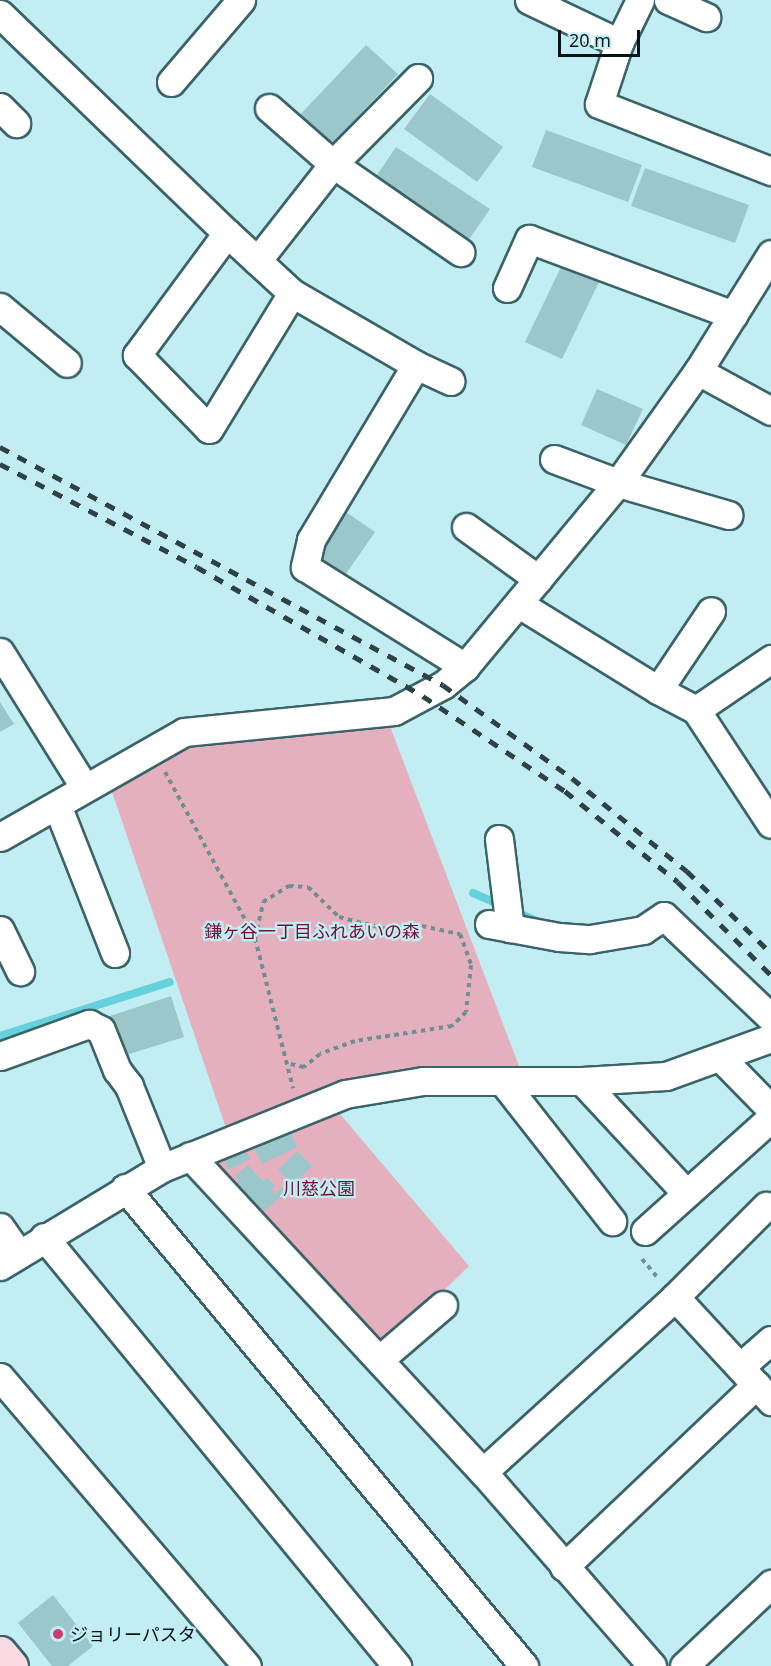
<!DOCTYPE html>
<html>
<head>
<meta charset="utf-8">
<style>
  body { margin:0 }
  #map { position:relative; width:771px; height:1666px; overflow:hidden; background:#c2edf2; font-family:"Open Sans","Noto Sans JP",sans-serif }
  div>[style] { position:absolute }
  .green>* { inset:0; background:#e4b0bd }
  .stream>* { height:8px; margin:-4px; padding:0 4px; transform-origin:4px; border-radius:4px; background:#64d1dc }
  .building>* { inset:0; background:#9bc6ca }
  .path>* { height:4px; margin-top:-2px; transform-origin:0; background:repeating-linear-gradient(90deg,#708f92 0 4.5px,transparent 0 9px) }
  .roads { filter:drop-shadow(2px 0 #3b6367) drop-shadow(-2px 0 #3b6367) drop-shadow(0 2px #3b6367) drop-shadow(0 -2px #3b6367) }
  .minor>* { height:27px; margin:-13.5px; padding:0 13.5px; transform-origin:13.5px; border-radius:13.5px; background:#fff }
  .major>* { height:33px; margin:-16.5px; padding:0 16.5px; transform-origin:16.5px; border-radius:16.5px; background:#fbdbe3 }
  .rail>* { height:4.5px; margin-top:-2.25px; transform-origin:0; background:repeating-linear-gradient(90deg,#2d4245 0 10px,transparent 0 20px) }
  .dots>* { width:16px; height:16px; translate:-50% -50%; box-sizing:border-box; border:3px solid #c2edf2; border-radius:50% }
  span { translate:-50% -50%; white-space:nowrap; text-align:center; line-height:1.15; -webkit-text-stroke:4.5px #c2edf2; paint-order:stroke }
  .park-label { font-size:18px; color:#6f0f37 }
  .poi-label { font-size:18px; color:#031214 }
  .left { translate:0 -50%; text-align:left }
  .scale { position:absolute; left:558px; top:30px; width:82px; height:27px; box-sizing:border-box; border:3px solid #031214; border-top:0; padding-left:8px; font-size:18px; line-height:21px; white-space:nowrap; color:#031214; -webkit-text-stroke:4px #c2edf2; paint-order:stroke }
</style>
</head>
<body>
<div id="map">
  <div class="green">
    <div style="clip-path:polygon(388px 721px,522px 1074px,446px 1073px,228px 1134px,109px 783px,184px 741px)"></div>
    <div style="clip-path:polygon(334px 1107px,469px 1266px,382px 1351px,215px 1169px,216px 1158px)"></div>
  </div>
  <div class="stream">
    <div style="left:473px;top:893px;width:72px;rotate:23.7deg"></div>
    <div style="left:0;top:1036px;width:178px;rotate:-17.6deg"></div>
  </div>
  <div class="building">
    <div style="clip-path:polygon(366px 45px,398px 74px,330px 146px,298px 117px)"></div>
    <div style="clip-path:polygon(430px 94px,503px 147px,477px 182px,404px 129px)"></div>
    <div style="clip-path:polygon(546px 130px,642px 165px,628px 202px,532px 167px)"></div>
    <div style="clip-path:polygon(396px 147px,490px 209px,468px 241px,375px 178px)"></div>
    <div style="clip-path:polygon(645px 168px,749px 205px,735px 243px,631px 206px)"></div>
    <div style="clip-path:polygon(562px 265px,599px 282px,562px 359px,525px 342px)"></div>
    <div style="clip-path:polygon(597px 389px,643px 409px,626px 445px,581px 425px)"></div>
    <div style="clip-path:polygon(346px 512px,375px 532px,343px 578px,314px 558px)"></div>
    <div style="clip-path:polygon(0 702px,14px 724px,0 732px)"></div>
    <div style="clip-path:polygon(171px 996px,184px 1037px,123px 1056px,110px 1016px)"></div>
    <div style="clip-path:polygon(289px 1130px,297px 1147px,262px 1164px,254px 1148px)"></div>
    <div style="clip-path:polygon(245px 1150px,250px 1159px,229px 1170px,224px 1160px)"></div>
    <div style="clip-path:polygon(297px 1151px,312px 1166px,293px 1185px,278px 1170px)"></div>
    <div style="clip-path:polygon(248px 1165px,263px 1181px,267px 1177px,275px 1186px,271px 1189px,275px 1194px,282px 1187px,286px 1192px,262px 1213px,236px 1184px,239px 1180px,235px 1176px)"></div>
    <div style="clip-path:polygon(53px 1595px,93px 1646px,68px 1666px,52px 1666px,18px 1623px)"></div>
  </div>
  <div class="path">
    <div style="left:165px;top:772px;width:189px;rotate:61.5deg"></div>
    <div style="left:255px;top:938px;width:155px;rotate:75.8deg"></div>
    <div style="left:255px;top:938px;width:37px;rotate:-77deg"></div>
    <div style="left:263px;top:902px;width:31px;rotate:-32deg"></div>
    <div style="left:289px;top:886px;width:19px;rotate:3deg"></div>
    <div style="left:308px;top:887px;width:43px;rotate:44.1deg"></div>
    <div style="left:339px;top:917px;width:49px;rotate:14.3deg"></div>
    <div style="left:386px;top:929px;width:36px;rotate:-5deg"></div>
    <div style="left:422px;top:926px;width:39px;rotate:12deg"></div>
    <div style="left:460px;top:934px;width:33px;rotate:70deg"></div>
    <div style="left:471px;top:965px;width:47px;rotate:96.1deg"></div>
    <div style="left:466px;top:1012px;width:20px;rotate:135deg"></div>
    <div style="left:452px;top:1026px;width:98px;rotate:171.2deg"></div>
    <div style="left:355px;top:1041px;width:37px;rotate:160deg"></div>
    <div style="left:320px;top:1054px;width:21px;rotate:141deg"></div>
    <div style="left:304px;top:1067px;width:18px;rotate:-167deg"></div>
    <div style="left:642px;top:1259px;width:25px;rotate:50deg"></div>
  </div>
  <div class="roads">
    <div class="minor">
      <div style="left:529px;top:0;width:100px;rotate:25.5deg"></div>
      <div style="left:640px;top:0;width:48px;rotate:116deg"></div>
      <div style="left:619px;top:43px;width:64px;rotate:108.2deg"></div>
      <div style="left:599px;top:104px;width:185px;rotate:21.3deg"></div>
      <div style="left:668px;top:0;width:42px;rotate:24.1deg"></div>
      <div style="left:0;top:14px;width:315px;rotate:44deg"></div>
      <div style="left:227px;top:233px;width:88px;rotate:42.7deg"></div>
      <div style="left:292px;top:293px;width:143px;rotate:30.1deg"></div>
      <div style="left:416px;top:365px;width:38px;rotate:25deg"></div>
      <div style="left:171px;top:82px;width:108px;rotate:-49.5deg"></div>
      <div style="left:0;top:107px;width:23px;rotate:45deg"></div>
      <div style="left:269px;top:108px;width:85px;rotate:41.2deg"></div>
      <div style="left:333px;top:164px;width:155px;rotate:34.7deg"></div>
      <div style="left:227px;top:233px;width:152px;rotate:126.4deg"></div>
      <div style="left:137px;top:355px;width:103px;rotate:45.8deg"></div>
      <div style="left:209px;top:429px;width:159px;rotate:-58.6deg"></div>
      <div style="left:257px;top:261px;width:123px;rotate:-51.9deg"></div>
      <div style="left:333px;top:164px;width:121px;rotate:-45.3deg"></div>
      <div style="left:507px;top:288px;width:54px;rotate:-65.8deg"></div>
      <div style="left:529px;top:239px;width:218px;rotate:20.4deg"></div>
      <div style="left:0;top:307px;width:87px;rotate:39.9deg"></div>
      <div style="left:416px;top:365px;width:204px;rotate:121deg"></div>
      <div style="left:311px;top:540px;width:28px;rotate:103deg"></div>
      <div style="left:305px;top:567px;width:189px;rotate:32deg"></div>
      <div style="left:698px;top:371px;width:83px;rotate:28.7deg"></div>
      <div style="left:554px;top:459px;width:68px;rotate:20.6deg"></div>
      <div style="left:618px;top:483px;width:115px;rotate:16.2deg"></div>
      <div style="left:466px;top:527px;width:89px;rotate:35.8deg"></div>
      <div style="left:519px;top:604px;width:163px;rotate:31.7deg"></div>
      <div style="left:658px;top:690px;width:43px;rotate:27.8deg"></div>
      <div style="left:696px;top:710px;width:136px;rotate:56.7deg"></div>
      <div style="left:0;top:652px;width:160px;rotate:58deg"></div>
      <div style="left:658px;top:690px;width:95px;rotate:-56.1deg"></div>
      <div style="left:696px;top:710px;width:91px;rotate:-34.2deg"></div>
      <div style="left:57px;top:805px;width:159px;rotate:68.6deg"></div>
      <div style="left:0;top:837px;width:212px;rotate:-29.7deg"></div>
      <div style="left:184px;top:732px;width:211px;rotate:-5.7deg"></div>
      <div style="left:394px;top:711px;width:55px;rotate:-28deg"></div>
      <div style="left:443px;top:685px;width:28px;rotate:-39deg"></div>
      <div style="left:465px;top:667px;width:239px;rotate:-50.3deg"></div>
      <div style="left:618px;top:483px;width:138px;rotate:-54.5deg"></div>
      <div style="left:698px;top:371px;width:138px;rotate:-58deg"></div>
      <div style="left:499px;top:839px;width:90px;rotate:83deg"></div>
      <div style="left:489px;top:924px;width:71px;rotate:10.5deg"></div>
      <div style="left:559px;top:937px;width:31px;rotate:4deg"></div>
      <div style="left:590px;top:939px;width:54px;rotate:-9.6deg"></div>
      <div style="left:643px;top:930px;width:25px;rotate:-34deg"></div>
      <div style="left:664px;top:916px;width:148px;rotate:43.6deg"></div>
      <div style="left:0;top:930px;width:46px;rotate:64deg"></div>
      <div style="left:0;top:1056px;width:95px;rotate:-19.8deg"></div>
      <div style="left:89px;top:1024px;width:13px;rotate:27deg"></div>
      <div style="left:101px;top:1030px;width:43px;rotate:68.2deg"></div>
      <div style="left:117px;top:1070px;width:20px;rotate:53deg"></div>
      <div style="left:129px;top:1086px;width:88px;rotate:68.1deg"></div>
      <div style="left:721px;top:1058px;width:71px;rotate:45.6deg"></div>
      <div style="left:582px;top:1081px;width:153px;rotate:47.1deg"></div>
      <div style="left:503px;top:1082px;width:177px;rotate:51.9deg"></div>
      <div style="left:190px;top:1156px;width:431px;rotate:47.2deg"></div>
      <div style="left:483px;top:1472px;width:257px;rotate:48.9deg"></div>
      <div style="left:125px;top:1188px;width:623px;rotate:50.15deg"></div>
      <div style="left:0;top:1227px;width:32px;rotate:55deg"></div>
      <div style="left:645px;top:1231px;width:169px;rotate:-41.9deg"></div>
      <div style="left:44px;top:1237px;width:556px;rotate:50.55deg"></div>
      <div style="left:0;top:1266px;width:189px;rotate:-31.2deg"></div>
      <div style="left:162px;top:1168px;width:197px;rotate:-22deg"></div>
      <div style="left:345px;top:1094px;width:79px;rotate:-9.5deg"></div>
      <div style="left:423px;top:1081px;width:159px"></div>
      <div style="left:582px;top:1081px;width:84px;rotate:-3.4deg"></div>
      <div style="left:666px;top:1076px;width:112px;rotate:-19.9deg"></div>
      <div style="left:675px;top:1297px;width:142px;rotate:47.3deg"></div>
      <div style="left:380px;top:1359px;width:83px;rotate:-40.6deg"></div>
      <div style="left:740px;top:1367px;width:41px;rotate:-41.1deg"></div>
      <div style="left:0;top:1377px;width:380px;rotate:49.5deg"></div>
      <div style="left:483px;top:1472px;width:260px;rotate:-42.3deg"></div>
      <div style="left:675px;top:1297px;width:129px;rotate:-45deg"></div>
      <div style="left:564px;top:1567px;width:265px;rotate:-43.5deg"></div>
      <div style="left:684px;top:1666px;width:120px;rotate:-43.3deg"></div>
    </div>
    <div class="major">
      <div style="left:0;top:1653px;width:17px;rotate:50deg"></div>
    </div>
  </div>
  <div class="rail">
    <div style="left:0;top:447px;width:503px;rotate:28.25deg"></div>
    <div style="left:443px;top:685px;width:159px;rotate:35.8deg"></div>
    <div style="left:572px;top:778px;width:148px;rotate:39deg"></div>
    <div style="left:687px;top:871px;width:117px;rotate:44.3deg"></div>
    <div style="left:0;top:464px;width:222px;rotate:27.6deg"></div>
    <div style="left:197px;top:567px;width:260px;rotate:29.7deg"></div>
    <div style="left:423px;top:696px;width:171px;rotate:33.8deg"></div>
    <div style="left:565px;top:791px;width:145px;rotate:38.8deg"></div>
    <div style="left:678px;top:882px;width:132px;rotate:45deg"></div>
  </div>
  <div class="dots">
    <div style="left:58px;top:1634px;background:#c93d71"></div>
  </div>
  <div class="park-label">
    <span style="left:312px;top:931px">鎌ヶ谷一丁目ふれあいの森</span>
    <span style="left:319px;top:1188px">川慈公園</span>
  </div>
  <div class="poi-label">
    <span class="left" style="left:70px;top:1634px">ジョリーパスタ</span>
  </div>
  <div class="scale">20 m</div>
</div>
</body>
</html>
